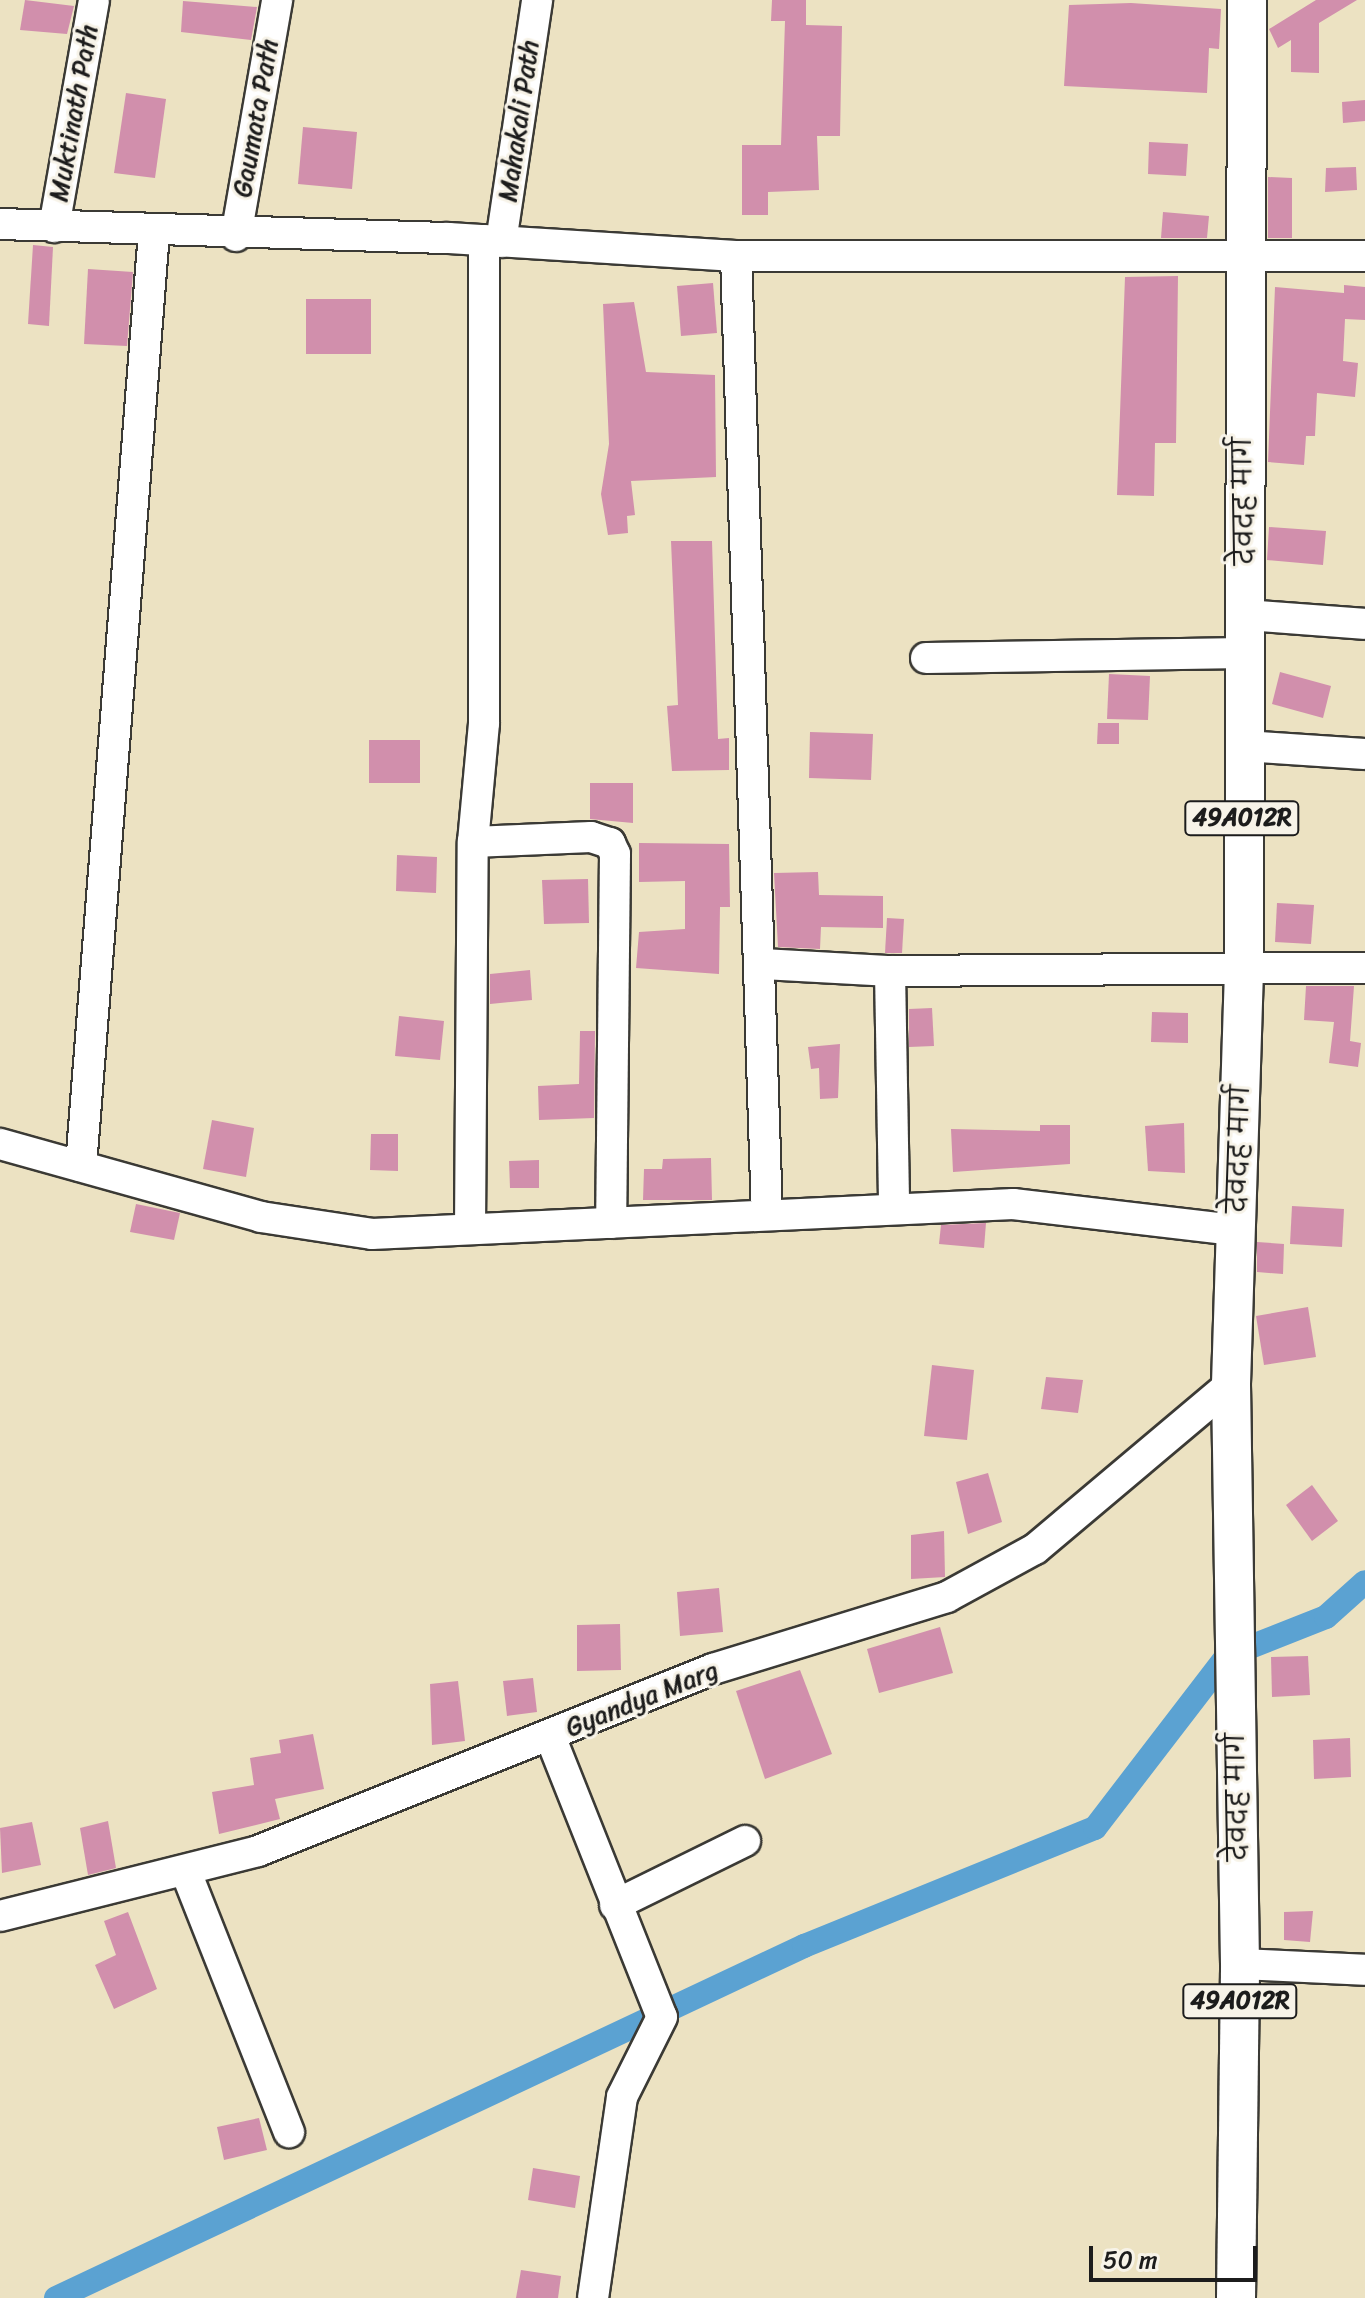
<!DOCTYPE html>
<html>
<head>
<meta charset="utf-8">
<style>
  body { margin:0 }
  #map { position:relative; width:1365px; height:2298px; overflow:hidden; background:#ece2c2; font-family:Sriracha,"Playpen Sans Deva",sans-serif }
  div>[style] { position:absolute }
  .canal>* { height:24px; margin:-12px; padding:0 12px; transform-origin:12px; border-radius:12px; background:#5ba2d2 }
  .building>* { inset:0; background:#d18fac }
  .roads { filter:drop-shadow(2px 0 #3b3a35) drop-shadow(-2px 0 #3b3a35) drop-shadow(0 2px #3b3a35) drop-shadow(0 -2px #3b3a35) }
  .minor>* { height:30px; margin:-15px; padding:0 15px; transform-origin:15px; border-radius:15px; background:#fff }
  .major>* { height:38px; margin:-19px; padding:0 19px; transform-origin:19px; border-radius:19px; background:#fff }
  span { translate:-50% -50%; white-space:nowrap; text-align:center; line-height:1.15; -webkit-text-stroke:6px #f7f3e8; paint-order:stroke }
  .shield-label span { padding:2px 6px; background:#f7f3e8; border:2px solid; border-radius:6px; -webkit-text-stroke-width:0 }
  .shield-label { font-size:24px; color:#1c1c1c; font-weight:700 }
  .street-label { font-size:26px; color:#1c1c1c }
  .scale { position:absolute; left:1089px; top:2246px; width:168px; height:36px; box-sizing:border-box; border:4px solid #1c1c1c; border-top:0; padding-left:10px; font-size:24px; line-height:28px; white-space:nowrap; color:#1c1c1c; -webkit-text-stroke:6px #f7f3e8; paint-order:stroke }
</style>
</head>
<body>
<div id="map">
  <div class="canal">
    <div style="left:56px;top:2298px;width:827px;rotate:-25.2deg"></div>
    <div style="left:804px;top:1946px;width:314px;rotate:-22.1deg"></div>
    <div style="left:1095px;top:1828px;width:217px;rotate:-52.5deg"></div>
    <div style="left:1227px;top:1656px;width:106px;rotate:-21.5deg"></div>
    <div style="left:1326px;top:1617px;width:52px;rotate:-41.9deg"></div>
  </div>
  <div class="building">
    <div style="clip-path:polygon(25px 0,74px 6px,67px 34px,20px 30px)"></div>
    <div style="clip-path:polygon(772px 0,806px 0,806px 25px,842px 26px,840px 136px,817px 136px,819px 190px,768px 192px,768px 215px,742px 215px,742px 145px,781px 145px,785px 21px,771px 21px)"></div>
    <div style="clip-path:polygon(1316px 0,1357px 0,1319px 23px,1319px 73px,1291px 72px,1291px 40px,1278px 48px,1269px 29px)"></div>
    <div style="clip-path:polygon(183px 1px,257px 7px,251px 40px,181px 32px)"></div>
    <div style="clip-path:polygon(1131px 3px,1221px 9px,1219px 49px,1209px 48px,1207px 93px,1064px 86px,1069px 5px)"></div>
    <div style="clip-path:polygon(126px 93px,166px 99px,155px 178px,114px 173px)"></div>
    <div style="clip-path:polygon(1365px 100px,1365px 121px,1343px 123px,1342px 102px)"></div>
    <div style="clip-path:polygon(303px 127px,357px 132px,352px 189px,298px 184px)"></div>
    <div style="clip-path:polygon(1149px 142px,1188px 144px,1186px 176px,1148px 174px)"></div>
    <div style="clip-path:polygon(1356px 167px,1357px 190px,1325px 192px,1326px 168px)"></div>
    <div style="clip-path:polygon(1268px 177px,1292px 178px,1292px 238px,1268px 238px)"></div>
    <div style="clip-path:polygon(1163px 212px,1209px 216px,1207px 238px,1161px 238px)"></div>
    <div style="clip-path:polygon(33px 245px,53px 247px,49px 326px,28px 324px)"></div>
    <div style="clip-path:polygon(88px 269px,133px 272px,127px 346px,84px 344px)"></div>
    <div style="clip-path:polygon(1178px 276px,1176px 443px,1155px 443px,1154px 496px,1117px 495px,1125px 277px)"></div>
    <div style="clip-path:polygon(713px 283px,717px 333px,681px 336px,677px 286px)"></div>
    <div style="clip-path:polygon(1344px 285px,1365px 287px,1365px 320px,1345px 319px,1343px 361px,1358px 363px,1355px 397px,1317px 393px,1315px 436px,1306px 436px,1304px 465px,1268px 462px,1275px 287px,1344px 293px)"></div>
    <div style="clip-path:polygon(306px 299px,371px 299px,371px 354px,306px 354px)"></div>
    <div style="clip-path:polygon(634px 302px,646px 372px,715px 375px,716px 477px,631px 481px,635px 515px,627px 516px,628px 533px,608px 535px,601px 494px,609px 444px,603px 304px)"></div>
    <div style="clip-path:polygon(1269px 527px,1326px 531px,1323px 565px,1267px 560px)"></div>
    <div style="clip-path:polygon(671px 541px,712px 541px,718px 739px,729px 738px,729px 770px,672px 771px,667px 706px,678px 705px)"></div>
    <div style="clip-path:polygon(1280px 672px,1331px 686px,1323px 718px,1272px 704px)"></div>
    <div style="clip-path:polygon(1109px 674px,1150px 676px,1148px 720px,1107px 719px)"></div>
    <div style="clip-path:polygon(1098px 723px,1119px 723px,1119px 744px,1097px 744px)"></div>
    <div style="clip-path:polygon(810px 732px,873px 734px,871px 780px,809px 778px)"></div>
    <div style="clip-path:polygon(369px 740px,420px 740px,420px 783px,369px 783px)"></div>
    <div style="clip-path:polygon(590px 783px,633px 783px,633px 823px,590px 819px)"></div>
    <div style="clip-path:polygon(639px 843px,729px 844px,730px 907px,720px 907px,719px 974px,636px 968px,639px 932px,685px 929px,685px 881px,639px 882px)"></div>
    <div style="clip-path:polygon(397px 855px,437px 857px,436px 893px,396px 891px)"></div>
    <div style="clip-path:polygon(818px 872px,819px 895px,883px 896px,883px 928px,821px 927px,820px 949px,778px 947px,774px 873px)"></div>
    <div style="clip-path:polygon(588px 879px,589px 923px,544px 924px,542px 880px)"></div>
    <div style="clip-path:polygon(1277px 903px,1314px 905px,1311px 944px,1275px 942px)"></div>
    <div style="clip-path:polygon(887px 918px,904px 919px,902px 953px,885px 953px)"></div>
    <div style="clip-path:polygon(530px 970px,532px 1000px,490px 1004px,490px 974px)"></div>
    <div style="clip-path:polygon(1306px 986px,1354px 986px,1350px 1041px,1361px 1043px,1358px 1067px,1329px 1063px,1334px 1022px,1304px 1020px)"></div>
    <div style="clip-path:polygon(932px 1008px,934px 1046px,909px 1047px,909px 1009px)"></div>
    <div style="clip-path:polygon(1152px 1012px,1188px 1013px,1188px 1043px,1151px 1042px)"></div>
    <div style="clip-path:polygon(399px 1016px,444px 1021px,440px 1060px,395px 1056px)"></div>
    <div style="clip-path:polygon(580px 1031px,595px 1031px,594px 1118px,539px 1120px,538px 1086px,579px 1084px)"></div>
    <div style="clip-path:polygon(840px 1044px,838px 1098px,820px 1099px,819px 1068px,811px 1069px,808px 1047px)"></div>
    <div style="clip-path:polygon(212px 1120px,254px 1128px,246px 1177px,203px 1169px)"></div>
    <div style="clip-path:polygon(1184px 1123px,1185px 1173px,1148px 1171px,1145px 1126px)"></div>
    <div style="clip-path:polygon(1040px 1125px,1070px 1125px,1070px 1164px,953px 1172px,951px 1129px,1040px 1131px)"></div>
    <div style="clip-path:polygon(371px 1134px,398px 1134px,398px 1171px,370px 1170px)"></div>
    <div style="clip-path:polygon(711px 1158px,712px 1200px,643px 1200px,644px 1169px,662px 1169px,663px 1159px)"></div>
    <div style="clip-path:polygon(539px 1160px,539px 1188px,510px 1188px,509px 1161px)"></div>
    <div style="clip-path:polygon(136px 1204px,180px 1213px,174px 1240px,130px 1232px)"></div>
    <div style="clip-path:polygon(1292px 1206px,1344px 1209px,1342px 1247px,1290px 1244px)"></div>
    <div style="clip-path:polygon(986px 1223px,984px 1248px,939px 1244px,941px 1225px)"></div>
    <div style="clip-path:polygon(1257px 1242px,1284px 1244px,1283px 1274px,1257px 1272px)"></div>
    <div style="clip-path:polygon(1308px 1307px,1316px 1357px,1264px 1365px,1256px 1316px)"></div>
    <div style="clip-path:polygon(932px 1365px,974px 1370px,967px 1440px,924px 1436px)"></div>
    <div style="clip-path:polygon(1046px 1377px,1083px 1380px,1078px 1413px,1041px 1409px)"></div>
    <div style="clip-path:polygon(988px 1473px,1002px 1522px,968px 1534px,956px 1482px)"></div>
    <div style="clip-path:polygon(1312px 1485px,1338px 1521px,1312px 1541px,1286px 1505px)"></div>
    <div style="clip-path:polygon(944px 1531px,945px 1577px,911px 1579px,911px 1535px)"></div>
    <div style="clip-path:polygon(719px 1588px,723px 1632px,680px 1636px,677px 1592px)"></div>
    <div style="clip-path:polygon(620px 1624px,621px 1670px,577px 1671px,577px 1625px)"></div>
    <div style="clip-path:polygon(940px 1627px,953px 1673px,879px 1693px,867px 1649px)"></div>
    <div style="clip-path:polygon(1308px 1656px,1310px 1695px,1272px 1697px,1271px 1657px)"></div>
    <div style="clip-path:polygon(800px 1670px,832px 1754px,765px 1779px,736px 1691px)"></div>
    <div style="clip-path:polygon(533px 1678px,537px 1712px,507px 1716px,503px 1681px)"></div>
    <div style="clip-path:polygon(458px 1681px,465px 1741px,432px 1745px,430px 1684px)"></div>
    <div style="clip-path:polygon(313px 1734px,324px 1789px,275px 1799px,280px 1819px,219px 1834px,212px 1792px,254px 1785px,250px 1758px,281px 1753px,279px 1740px)"></div>
    <div style="clip-path:polygon(1350px 1738px,1351px 1777px,1314px 1779px,1313px 1740px)"></div>
    <div style="clip-path:polygon(108px 1821px,116px 1868px,88px 1875px,80px 1828px)"></div>
    <div style="clip-path:polygon(32px 1822px,41px 1865px,2px 1873px,0 1828px)"></div>
    <div style="clip-path:polygon(1313px 1911px,1310px 1942px,1284px 1940px,1284px 1912px)"></div>
    <div style="clip-path:polygon(128px 1912px,157px 1989px,114px 2009px,95px 1965px,116px 1955px,104px 1921px)"></div>
    <div style="clip-path:polygon(259px 2118px,267px 2150px,224px 2160px,217px 2127px)"></div>
    <div style="clip-path:polygon(533px 2168px,580px 2176px,575px 2208px,528px 2200px)"></div>
    <div style="clip-path:polygon(521px 2270px,561px 2276px,558px 2298px,516px 2298px)"></div>
  </div>
  <div class="roads">
    <div class="minor">
      <div style="left:0;top:224px;width:448px;rotate:1.8deg"></div>
      <div style="left:448px;top:238px;width:289px;rotate:3.6deg"></div>
      <div style="left:736px;top:256px;width:629px"></div>
      <div style="left:54px;top:227px;width:230px;rotate:-80deg"></div>
      <div style="left:236px;top:236px;width:240px;rotate:-80.1deg"></div>
      <div style="left:501px;top:242px;width:245px;rotate:-81.5deg"></div>
      <div style="left:736px;top:256px;width:959px;rotate:88.15deg"></div>
      <div style="left:1246px;top:615px;width:119px;rotate:4.3deg"></div>
      <div style="left:926px;top:658px;width:319px;rotate:-0.9deg"></div>
      <div style="left:1244px;top:746px;width:121px;rotate:3.8deg"></div>
      <div style="left:473px;top:842px;width:118px;rotate:-2.4deg"></div>
      <div style="left:591px;top:837px;width:20px;rotate:18deg"></div>
      <div style="left:610px;top:843px;width:12px;rotate:66deg"></div>
      <div style="left:615px;top:854px;width:369px;rotate:90.6deg"></div>
      <div style="left:764px;top:964px;width:126px;rotate:3.2deg"></div>
      <div style="left:890px;top:971px;width:236px;rotate:89deg"></div>
      <div style="left:890px;top:971px;width:475px;rotate:-0.4deg"></div>
      <div style="left:0;top:1144px;width:271px;rotate:15.6deg"></div>
      <div style="left:261px;top:1217px;width:112px;rotate:8.7deg"></div>
      <div style="left:372px;top:1234px;width:642px;rotate:-2.68deg"></div>
      <div style="left:1013px;top:1204px;width:225px;rotate:6.7deg"></div>
      <div style="left:81px;top:1166px;width:937px;rotate:-85.53deg"></div>
      <div style="left:470px;top:1229px;width:387px;rotate:-89.6deg"></div>
      <div style="left:473px;top:842px;width:120px;rotate:-84.7deg"></div>
      <div style="left:484px;top:723px;width:483px;rotate:-90deg"></div>
      <div style="left:550px;top:1736px;width:302px;rotate:68.3deg"></div>
      <div style="left:662px;top:2017px;width:89px;rotate:116.6deg"></div>
      <div style="left:622px;top:2097px;width:203px;rotate:98.2deg"></div>
      <div style="left:186px;top:1872px;width:280px;rotate:68.4deg"></div>
      <div style="left:615px;top:1905px;width:145px;rotate:-26.2deg"></div>
      <div style="left:0;top:1916px;width:266px;rotate:-14.1deg"></div>
      <div style="left:258px;top:1851px;width:490px;rotate:-21.8deg"></div>
      <div style="left:713px;top:1669px;width:245px;rotate:-17.1deg"></div>
      <div style="left:947px;top:1597px;width:100px;rotate:-28.6deg"></div>
      <div style="left:1035px;top:1549px;width:256px;rotate:-40.1deg"></div>
      <div style="left:1240px;top:1964px;width:125px;rotate:2.7deg"></div>
    </div>
    <div class="major">
      <div style="left:1236px;top:2298px;width:334px;rotate:-89.3deg"></div>
      <div style="left:1240px;top:1964px;width:580px;rotate:-90.89deg"></div>
      <div style="left:1231px;top:1384px;width:413px;rotate:-88.2deg"></div>
      <div style="left:1244px;top:971px;width:971px;rotate:-89.82deg"></div>
    </div>
  </div>
  <div class="shield-label">
    <span style="left:1242px;top:818px">49A012R</span>
    <span style="left:1240px;top:2001px">49A012R</span>
  </div>
  <div class="street-label">
    <span style="left:74px;top:113px;rotate:-80deg">Muktinath Path</span>
    <span style="left:256px;top:118px;rotate:-80deg">Gaumata Path</span>
    <span style="left:519px;top:121px;rotate:-82deg">Mahakali Path</span>
    <span style="left:1244px;top:501px;rotate:-91deg">देवदह मार्ग</span>
    <span style="left:1239px;top:1149px;rotate:-88deg">देवदह मार्ग</span>
    <span style="left:642px;top:1699px;rotate:-22deg">Gyandya Marg</span>
    <span style="left:1237px;top:1797px;rotate:-91deg">देवदह मार्ग</span>
  </div>
  <div class="scale">50 m</div>
</div>
</body>
</html>
